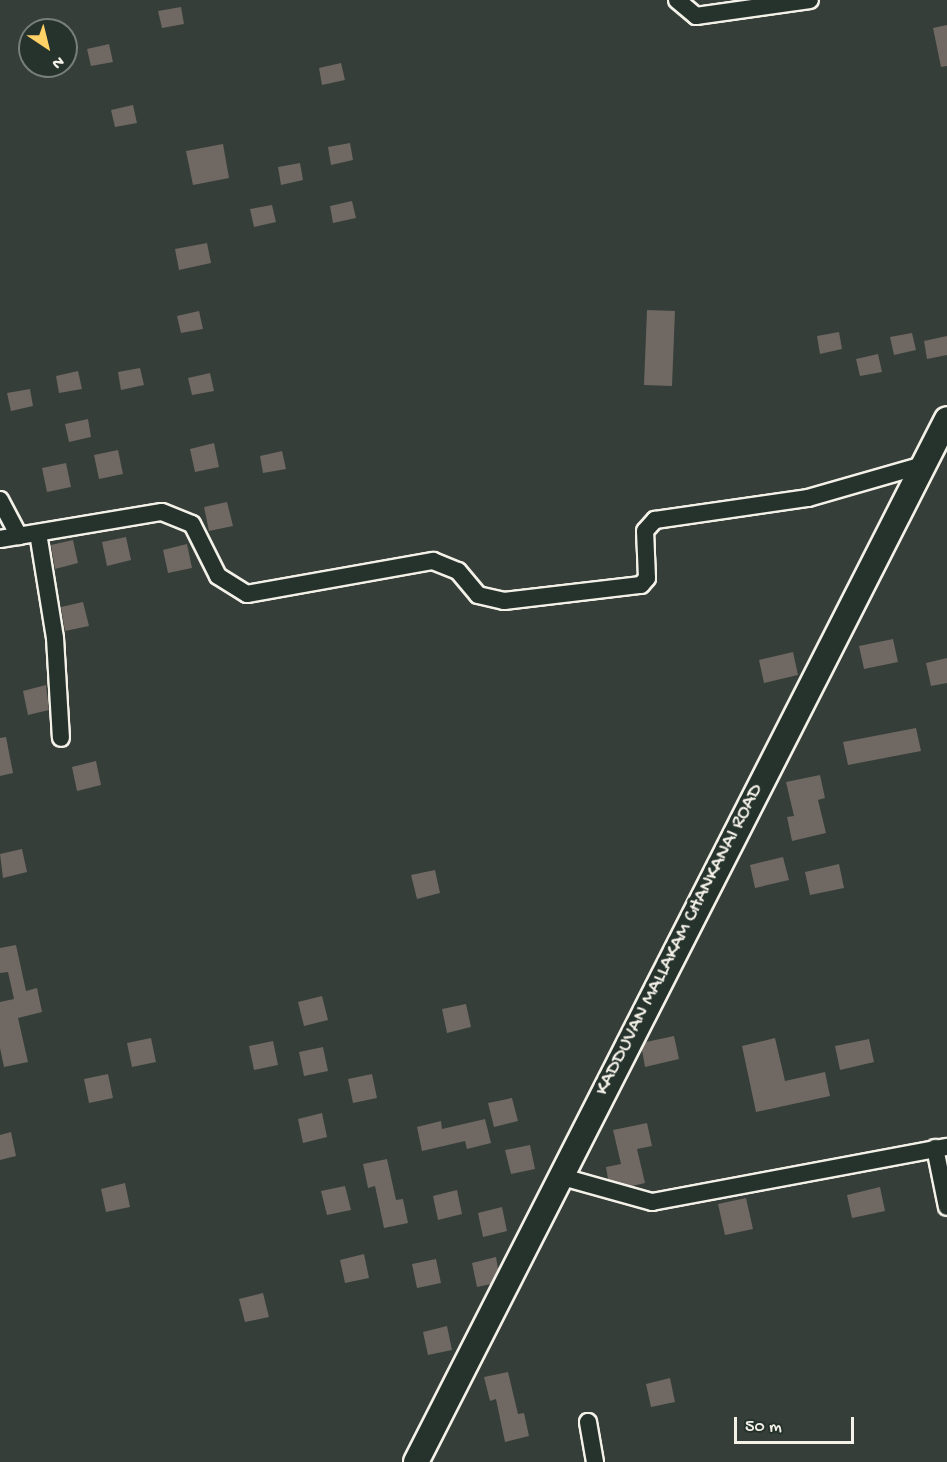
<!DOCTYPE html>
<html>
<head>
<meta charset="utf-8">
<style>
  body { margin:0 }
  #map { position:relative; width:947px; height:1462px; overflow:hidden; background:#353e38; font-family:"Gochi Hand",sans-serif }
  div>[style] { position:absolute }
  .building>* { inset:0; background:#706862 }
  .roads { filter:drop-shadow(2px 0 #f4f1e8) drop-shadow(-2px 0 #f4f1e8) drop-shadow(0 2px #f4f1e8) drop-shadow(0 -2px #f4f1e8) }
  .street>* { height:16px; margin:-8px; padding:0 8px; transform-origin:8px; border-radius:8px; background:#26332d }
  .secondary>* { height:24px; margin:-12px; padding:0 12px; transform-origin:12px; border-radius:12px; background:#26332d }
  span { translate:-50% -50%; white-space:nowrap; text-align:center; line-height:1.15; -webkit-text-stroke:6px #26332d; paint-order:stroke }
  .street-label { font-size:20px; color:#f4f1e8 }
  .north { position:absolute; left:18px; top:18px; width:60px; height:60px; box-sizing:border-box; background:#26332d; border:2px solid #787f78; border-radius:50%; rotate:145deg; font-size:16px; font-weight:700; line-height:24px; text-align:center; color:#f4f1e8 }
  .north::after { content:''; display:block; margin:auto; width:21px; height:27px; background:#ffd166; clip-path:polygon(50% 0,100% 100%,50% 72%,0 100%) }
  .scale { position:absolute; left:734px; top:1417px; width:120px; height:27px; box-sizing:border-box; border:3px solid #f4f1e8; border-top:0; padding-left:8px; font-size:18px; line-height:21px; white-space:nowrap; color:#f4f1e8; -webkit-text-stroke:4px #26332d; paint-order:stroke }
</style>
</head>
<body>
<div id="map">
  <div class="building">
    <div style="clip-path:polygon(181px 7px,184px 24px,162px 28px,158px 11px)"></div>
    <div style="clip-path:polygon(947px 25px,947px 66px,941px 67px,933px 28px)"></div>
    <div style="clip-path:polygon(109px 44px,113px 62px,91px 66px,87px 49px)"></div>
    <div style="clip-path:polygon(341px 63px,345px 80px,322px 85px,319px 68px)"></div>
    <div style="clip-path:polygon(133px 105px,137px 123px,115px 127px,111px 110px)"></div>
    <div style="clip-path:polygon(350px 143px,353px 160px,331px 165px,328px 147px)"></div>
    <div style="clip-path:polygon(223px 144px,229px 178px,193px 185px,186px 151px)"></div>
    <div style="clip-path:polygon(300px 163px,303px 180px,281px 185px,278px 167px)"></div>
    <div style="clip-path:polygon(352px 201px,356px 218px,333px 223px,330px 206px)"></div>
    <div style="clip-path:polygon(272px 205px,276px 222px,254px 227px,250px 209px)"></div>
    <div style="clip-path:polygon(207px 243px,211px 263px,179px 270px,175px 249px)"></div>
    <div style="clip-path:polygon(647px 310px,675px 311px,672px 386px,644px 385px)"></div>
    <div style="clip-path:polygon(199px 311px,203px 329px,181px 333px,177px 316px)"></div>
    <div style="clip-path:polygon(839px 332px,842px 349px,820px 354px,817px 336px)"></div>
    <div style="clip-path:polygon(912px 333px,916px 350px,894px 355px,890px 337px)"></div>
    <div style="clip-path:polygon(947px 336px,947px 355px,927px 359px,924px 341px)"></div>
    <div style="clip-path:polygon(878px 354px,882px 372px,860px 376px,856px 359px)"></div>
    <div style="clip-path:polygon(140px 368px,144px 385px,121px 390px,118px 372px)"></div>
    <div style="clip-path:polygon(78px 371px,82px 389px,59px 393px,56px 376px)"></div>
    <div style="clip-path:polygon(210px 373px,214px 391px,192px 395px,188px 378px)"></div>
    <div style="clip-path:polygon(30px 389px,33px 406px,11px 411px,7px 393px)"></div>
    <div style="clip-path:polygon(88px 419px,91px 437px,69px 442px,65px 424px)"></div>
    <div style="clip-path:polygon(214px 443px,219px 467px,195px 472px,190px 449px)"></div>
    <div style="clip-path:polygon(118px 450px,123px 474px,99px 479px,94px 455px)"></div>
    <div style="clip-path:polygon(282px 451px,286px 469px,263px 473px,260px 456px)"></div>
    <div style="clip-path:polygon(66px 463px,71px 487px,47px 492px,42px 468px)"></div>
    <div style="clip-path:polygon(227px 502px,233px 526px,209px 531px,204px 507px)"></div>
    <div style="clip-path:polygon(126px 537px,131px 560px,107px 566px,102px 542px)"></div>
    <div style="clip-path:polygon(73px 540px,78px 563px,55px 569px,51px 545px)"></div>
    <div style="clip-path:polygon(187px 544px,192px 568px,168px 573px,163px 550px)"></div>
    <div style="clip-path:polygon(83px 602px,89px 626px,65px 631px,61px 607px)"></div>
    <div style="clip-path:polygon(893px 639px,898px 662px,864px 669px,859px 646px)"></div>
    <div style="clip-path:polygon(793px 652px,798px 675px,764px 683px,759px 660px)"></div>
    <div style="clip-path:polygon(947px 658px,947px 683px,931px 686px,926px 663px)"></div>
    <div style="clip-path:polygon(46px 685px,49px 710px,28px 715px,23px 691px)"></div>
    <div style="clip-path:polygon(916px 728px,921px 751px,848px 765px,843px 742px)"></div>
    <div style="clip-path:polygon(6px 737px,13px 773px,0 776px,0 738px)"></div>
    <div style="clip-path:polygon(96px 761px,101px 785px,77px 791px,72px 767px)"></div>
    <div style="clip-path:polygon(820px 775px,825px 798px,818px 800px,826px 833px,792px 841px,787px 817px,794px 816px,786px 782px)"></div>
    <div style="clip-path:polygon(22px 849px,27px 872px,3px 878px,0 854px)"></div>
    <div style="clip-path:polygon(783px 857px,789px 880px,755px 888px,750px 865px)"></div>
    <div style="clip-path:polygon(839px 864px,844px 888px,810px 895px,805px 872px)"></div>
    <div style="clip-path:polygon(435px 870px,440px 893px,417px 899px,411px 875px)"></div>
    <div style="clip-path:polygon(16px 945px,26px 991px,37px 988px,42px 1012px,18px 1018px,28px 1062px,4px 1067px,0 1048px,0 1002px,14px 999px,8px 972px,0 973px,0 948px)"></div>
    <div style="clip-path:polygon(322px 996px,328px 1020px,304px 1026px,298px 1002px)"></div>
    <div style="clip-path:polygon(466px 1004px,471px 1027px,447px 1033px,442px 1009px)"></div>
    <div style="clip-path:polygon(674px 1036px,679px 1059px,645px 1067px,642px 1050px,646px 1042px)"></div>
    <div style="clip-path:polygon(151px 1038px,156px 1062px,132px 1067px,127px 1043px)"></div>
    <div style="clip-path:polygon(775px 1038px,785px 1081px,825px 1072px,830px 1096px,756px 1112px,742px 1046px)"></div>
    <div style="clip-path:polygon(869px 1039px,874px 1062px,840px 1070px,835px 1046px)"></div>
    <div style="clip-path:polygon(273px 1041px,278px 1065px,254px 1070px,249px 1046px)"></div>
    <div style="clip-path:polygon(323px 1047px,328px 1071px,304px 1076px,299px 1052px)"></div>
    <div style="clip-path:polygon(108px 1074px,113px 1098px,89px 1103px,84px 1079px)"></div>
    <div style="clip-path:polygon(372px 1074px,377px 1098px,353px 1103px,348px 1079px)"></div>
    <div style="clip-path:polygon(512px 1098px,518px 1121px,494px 1127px,488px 1103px)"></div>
    <div style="clip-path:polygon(322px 1113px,327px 1137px,303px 1143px,298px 1119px)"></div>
    <div style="clip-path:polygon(485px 1119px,491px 1143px,467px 1149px,465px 1141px,422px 1151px,417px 1127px,441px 1121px,442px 1129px)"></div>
    <div style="clip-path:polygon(647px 1123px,652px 1146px,637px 1149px,645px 1183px,632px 1186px,608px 1179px,606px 1167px,621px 1164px,613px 1130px)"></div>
    <div style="clip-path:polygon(11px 1132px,16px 1156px,0 1160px,0 1135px)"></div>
    <div style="clip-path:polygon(530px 1145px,535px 1169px,511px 1174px,505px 1150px)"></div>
    <div style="clip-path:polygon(387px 1159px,396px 1200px,403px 1199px,408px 1223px,384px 1228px,375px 1186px,368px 1188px,363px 1164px)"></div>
    <div style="clip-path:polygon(125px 1183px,130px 1207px,106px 1212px,101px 1189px)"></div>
    <div style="clip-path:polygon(345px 1186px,351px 1210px,327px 1215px,321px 1191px)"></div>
    <div style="clip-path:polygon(880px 1187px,885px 1211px,852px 1218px,847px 1195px)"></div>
    <div style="clip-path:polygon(457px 1190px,462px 1214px,438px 1220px,433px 1196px)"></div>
    <div style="clip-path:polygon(746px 1198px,753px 1229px,725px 1235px,718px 1204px)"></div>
    <div style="clip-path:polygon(502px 1207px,507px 1231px,483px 1237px,478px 1213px)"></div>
    <div style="clip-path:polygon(364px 1254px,369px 1278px,345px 1283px,340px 1260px)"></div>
    <div style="clip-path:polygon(496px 1257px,498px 1269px,491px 1284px,477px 1287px,472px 1263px)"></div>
    <div style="clip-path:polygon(436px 1259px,441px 1283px,417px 1288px,412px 1264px)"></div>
    <div style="clip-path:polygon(263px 1293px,269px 1317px,245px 1322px,239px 1299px)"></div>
    <div style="clip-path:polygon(447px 1326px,452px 1350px,428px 1355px,423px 1332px)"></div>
    <div style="clip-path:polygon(508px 1372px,518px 1414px,524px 1413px,529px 1436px,505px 1442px,496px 1399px,490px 1401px,484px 1377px)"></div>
    <div style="clip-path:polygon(670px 1378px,675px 1402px,651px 1407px,646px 1384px)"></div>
  </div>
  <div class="roads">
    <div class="street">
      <div style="left:677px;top:0;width:25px;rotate:40deg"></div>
      <div style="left:696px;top:16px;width:115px;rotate:-8deg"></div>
      <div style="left:0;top:500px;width:41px;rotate:62.2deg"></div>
      <div style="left:38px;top:533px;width:106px;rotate:80.8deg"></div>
      <div style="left:55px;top:638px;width:100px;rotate:86.6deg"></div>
      <div style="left:0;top:539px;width:164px;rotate:-9.5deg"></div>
      <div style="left:162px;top:512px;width:32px;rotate:22deg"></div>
      <div style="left:192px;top:524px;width:58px;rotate:63.4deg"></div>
      <div style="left:218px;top:576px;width:34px;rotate:32deg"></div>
      <div style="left:247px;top:594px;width:189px;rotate:-10.1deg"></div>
      <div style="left:433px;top:561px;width:27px;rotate:22deg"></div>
      <div style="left:458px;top:571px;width:31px;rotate:50deg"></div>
      <div style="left:478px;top:595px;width:27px;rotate:13deg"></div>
      <div style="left:504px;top:601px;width:138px;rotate:-6.7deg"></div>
      <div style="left:641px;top:585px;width:9px;rotate:-49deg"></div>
      <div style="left:647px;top:578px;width:47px;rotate:-92.4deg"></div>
      <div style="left:645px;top:531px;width:15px;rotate:-48deg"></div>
      <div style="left:655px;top:520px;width:155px;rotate:-8.2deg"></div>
      <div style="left:808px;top:498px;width:120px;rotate:-16deg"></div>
      <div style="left:935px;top:1148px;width:60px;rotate:78.5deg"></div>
      <div style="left:559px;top:1176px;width:97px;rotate:15.6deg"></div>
      <div style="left:652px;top:1202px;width:300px;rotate:-10.6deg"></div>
      <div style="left:588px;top:1422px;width:41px;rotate:80.1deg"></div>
    </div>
    <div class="secondary">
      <div style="left:416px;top:1462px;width:1170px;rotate:-63.02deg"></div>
    </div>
  </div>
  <div class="street-label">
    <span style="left:680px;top:940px;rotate:-63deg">KADDUVAN MALLAKAM CHANKANAI ROAD</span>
  </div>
  <div class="north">N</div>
  <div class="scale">50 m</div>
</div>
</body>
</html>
